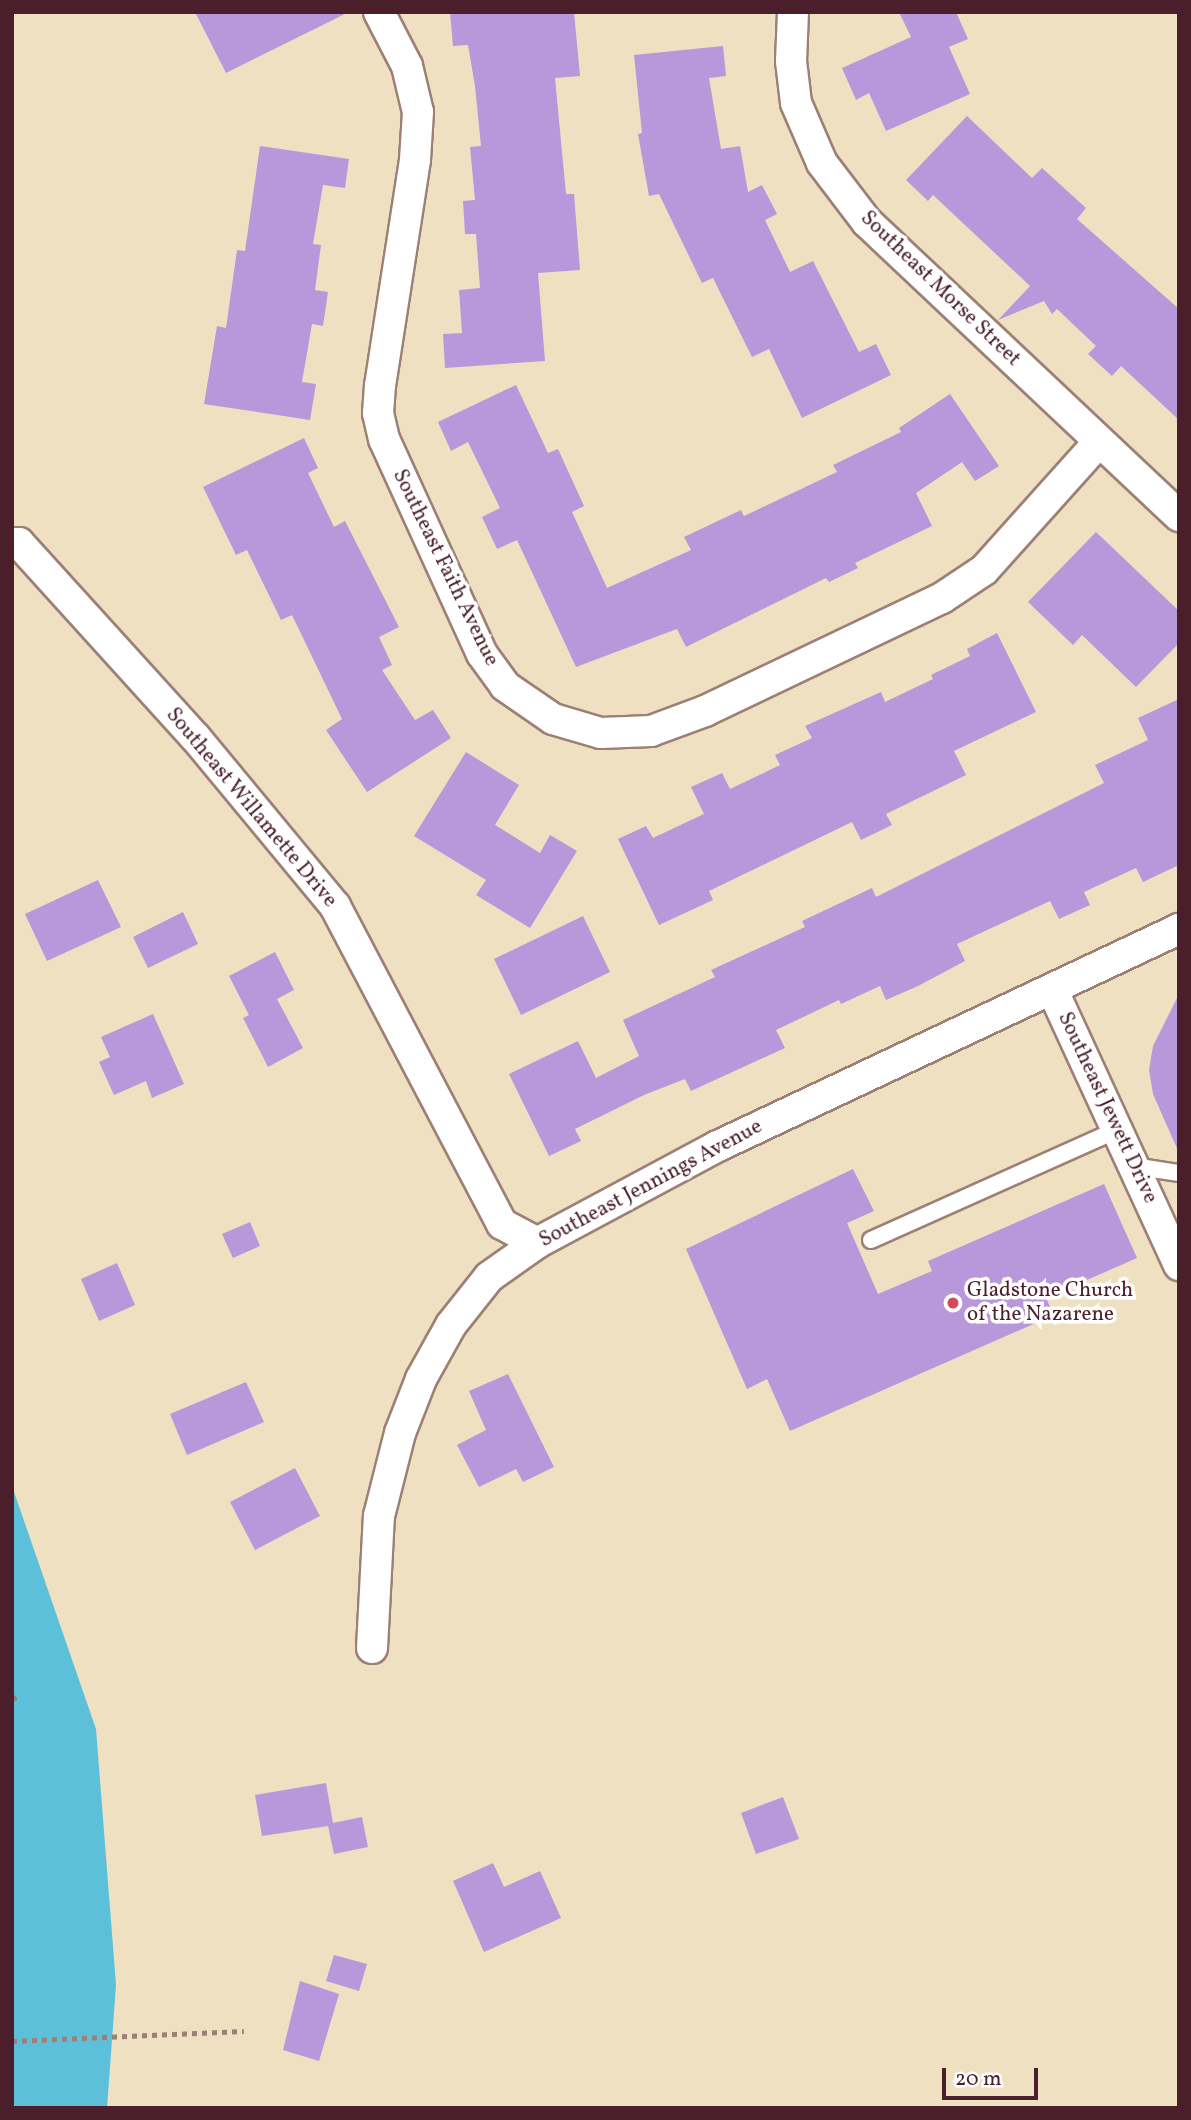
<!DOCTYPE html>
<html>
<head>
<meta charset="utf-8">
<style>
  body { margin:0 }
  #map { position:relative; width:1191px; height:2120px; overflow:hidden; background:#efe0c1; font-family:Vollkorn,serif }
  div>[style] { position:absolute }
  .water>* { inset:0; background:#5cc0db }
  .building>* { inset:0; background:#b997db }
  .path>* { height:4.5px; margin-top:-2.25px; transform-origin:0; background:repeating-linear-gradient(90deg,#9c8076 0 5px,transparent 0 10px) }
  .roads { filter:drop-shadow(2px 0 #9c8076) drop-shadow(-2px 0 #9c8076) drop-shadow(0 2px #9c8076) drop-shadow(0 -2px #9c8076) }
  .service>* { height:16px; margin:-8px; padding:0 8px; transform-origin:8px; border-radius:8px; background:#fff }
  .minor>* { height:30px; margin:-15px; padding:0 15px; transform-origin:15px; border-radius:15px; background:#fff }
  .dots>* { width:19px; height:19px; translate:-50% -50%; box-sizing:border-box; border:4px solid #fff; border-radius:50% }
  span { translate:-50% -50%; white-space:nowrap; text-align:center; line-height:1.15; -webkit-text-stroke:7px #fff; paint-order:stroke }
  .street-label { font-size:21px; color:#4a1f2b }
  .poi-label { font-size:21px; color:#4a1f2b }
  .left { translate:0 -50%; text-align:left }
  .frame { position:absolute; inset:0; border:14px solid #4a1f2b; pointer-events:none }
  .scale { position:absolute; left:942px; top:2068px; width:96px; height:32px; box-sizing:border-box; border:4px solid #4a1f2b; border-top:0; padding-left:9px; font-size:21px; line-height:24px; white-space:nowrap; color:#4a1f2b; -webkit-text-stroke:5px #fff; paint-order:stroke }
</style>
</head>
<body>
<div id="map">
  <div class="water">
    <div style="clip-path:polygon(12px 1486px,96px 1729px,116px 1985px,107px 2108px,12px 2108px)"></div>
  </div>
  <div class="building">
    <div style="clip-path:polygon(195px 12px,349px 12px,226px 73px)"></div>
    <div style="clip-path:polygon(450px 12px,574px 12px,580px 76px,555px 78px,566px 194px,574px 194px,580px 270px,538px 273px,545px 361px,445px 368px,443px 334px,462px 333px,459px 290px,480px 288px,476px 234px,465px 234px,463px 201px,475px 200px,470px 147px,481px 146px,475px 86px,468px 45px,453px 46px)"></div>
    <div style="clip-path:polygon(899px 12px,956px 12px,968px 39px,949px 47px,970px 94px,886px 131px,869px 93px,856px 100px,842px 68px,911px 37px)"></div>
    <div style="clip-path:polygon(723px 46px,726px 76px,709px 78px,721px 149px,740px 146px,748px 192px,762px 185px,777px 214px,765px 220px,790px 272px,813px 261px,859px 352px,876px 344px,891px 375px,802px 418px,769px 349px,752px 357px,713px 278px,702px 283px,659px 194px,649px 196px,638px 134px,642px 133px,634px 55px)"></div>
    <div style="clip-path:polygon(967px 116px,1032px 178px,1042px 168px,1086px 208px,1077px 219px,1179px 309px,1179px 420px,1121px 366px,1112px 376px,1088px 354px,1096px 346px,1057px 309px,1052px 314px,1044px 301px,998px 320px,1030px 286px,933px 195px,928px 201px,906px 180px)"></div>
    <div style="clip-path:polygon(260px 146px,349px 159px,345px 188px,323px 185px,313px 244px,321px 245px,315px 290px,328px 292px,323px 326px,312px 324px,302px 382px,316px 384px,310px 420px,204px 404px,217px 326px,226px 328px,237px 250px,245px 251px)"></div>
    <div style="clip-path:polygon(516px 385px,548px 453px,558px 449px,584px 506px,572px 512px,607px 588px,691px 550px,684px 537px,741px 510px,744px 516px,837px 472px,833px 465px,901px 432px,899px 428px,950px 394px,999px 466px,975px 481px,962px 462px,916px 493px,932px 526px,855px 563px,858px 568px,829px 582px,826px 578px,686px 647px,677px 629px,576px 667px,517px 540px,497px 549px,482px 517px,500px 508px,468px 442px,451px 451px,438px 422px)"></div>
    <div style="clip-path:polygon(304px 438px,318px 468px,308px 473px,334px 527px,345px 521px,399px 627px,379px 637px,392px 665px,382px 670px,415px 720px,433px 710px,451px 738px,367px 792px,326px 730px,342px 719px,292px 615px,281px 620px,247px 550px,236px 555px,203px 487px)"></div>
    <div style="clip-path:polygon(1096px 532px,1179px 611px,1179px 643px,1136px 687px,1082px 635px,1073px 645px,1028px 602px)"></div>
    <div style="clip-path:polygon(997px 633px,1036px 712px,954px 751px,966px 775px,886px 814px,892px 825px,861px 840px,852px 822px,709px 891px,713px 900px,659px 925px,618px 839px,646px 826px,653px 838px,704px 814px,691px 787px,722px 773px,730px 789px,780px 765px,775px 755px,812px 738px,805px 726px,881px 692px,885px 702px,933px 679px,931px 675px,970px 656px,967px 649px)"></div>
    <div style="clip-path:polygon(1179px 699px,1179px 865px,1143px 882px,1136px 868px,1084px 892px,1090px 905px,1059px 919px,1050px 901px,957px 944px,965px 961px,918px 986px,886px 1000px,880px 986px,841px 1004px,839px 1000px,776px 1030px,785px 1048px,691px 1091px,685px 1079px,644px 1095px,575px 1129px,581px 1141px,549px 1156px,509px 1074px,578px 1041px,596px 1078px,639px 1056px,623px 1020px,715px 977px,711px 970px,805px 927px,802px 921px,872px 888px,876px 897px,1104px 783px,1095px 765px,1148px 740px,1138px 718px)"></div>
    <div style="clip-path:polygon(466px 752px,519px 785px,495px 825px,540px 853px,550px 835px,577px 851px,530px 928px,476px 895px,486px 880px,414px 836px)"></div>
    <div style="clip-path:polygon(98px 880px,121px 927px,47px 961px,25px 914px)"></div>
    <div style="clip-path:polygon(183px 912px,198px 944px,148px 968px,133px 937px)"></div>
    <div style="clip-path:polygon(583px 916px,610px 972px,521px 1015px,494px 959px)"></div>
    <div style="clip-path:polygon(275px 952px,294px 990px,277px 999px,303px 1048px,268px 1067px,243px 1018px,249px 1015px,229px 976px)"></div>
    <div style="clip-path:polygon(1179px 994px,1179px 1153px,1153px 1094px,1149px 1070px,1153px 1046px)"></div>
    <div style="clip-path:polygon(153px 1014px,184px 1084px,152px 1098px,146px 1081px,114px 1095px,99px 1062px,110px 1057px,101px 1037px)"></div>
    <div style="clip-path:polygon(853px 1169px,874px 1211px,847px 1223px,878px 1294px,932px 1271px,928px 1261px,1104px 1184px,1137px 1258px,1046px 1298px,1054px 1315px,790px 1431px,767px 1379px,747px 1389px,686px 1249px)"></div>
    <div style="clip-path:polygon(250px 1222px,260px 1246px,233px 1258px,222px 1234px)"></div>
    <div style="clip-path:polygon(117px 1263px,135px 1305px,99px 1321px,81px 1279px)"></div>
    <div style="clip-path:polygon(508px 1374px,554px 1467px,523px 1482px,516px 1469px,479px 1487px,457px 1445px,486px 1430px,469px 1391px)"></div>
    <div style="clip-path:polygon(246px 1382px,264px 1422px,187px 1455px,170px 1414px)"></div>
    <div style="clip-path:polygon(295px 1468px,320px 1516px,255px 1550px,230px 1502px)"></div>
    <div style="clip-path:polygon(326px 1783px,333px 1823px,362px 1817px,368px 1847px,334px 1854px,328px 1826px,262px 1836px,255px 1795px)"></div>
    <div style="clip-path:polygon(783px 1797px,799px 1839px,756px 1854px,741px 1813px)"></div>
    <div style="clip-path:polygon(493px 1863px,504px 1887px,540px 1871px,561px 1918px,484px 1952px,453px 1881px)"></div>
    <div style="clip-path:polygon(334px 1955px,367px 1964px,359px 1991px,326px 1981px)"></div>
    <div style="clip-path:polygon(300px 1981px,339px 1994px,319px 2061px,283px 2050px)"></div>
  </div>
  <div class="path">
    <div style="left:12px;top:1699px;width:5px;rotate:-22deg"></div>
    <div style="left:12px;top:2041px;width:232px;rotate:-2.5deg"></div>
  </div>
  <div class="roads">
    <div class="service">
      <div style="left:1133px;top:1166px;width:47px;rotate:8.7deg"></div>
      <div style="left:871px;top:1240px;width:269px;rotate:-24.1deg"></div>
    </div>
    <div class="minor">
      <div style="left:379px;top:12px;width:61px;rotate:62.6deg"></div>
      <div style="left:407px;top:66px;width:47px;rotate:76.6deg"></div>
      <div style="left:418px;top:112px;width:48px;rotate:93.6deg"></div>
      <div style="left:415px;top:160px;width:228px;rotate:98.8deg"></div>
      <div style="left:380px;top:385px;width:28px;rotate:94deg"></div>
      <div style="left:378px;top:413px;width:27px;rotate:77deg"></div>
      <div style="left:384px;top:439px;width:236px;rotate:65.5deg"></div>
      <div style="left:482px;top:654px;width:39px;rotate:54deg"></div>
      <div style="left:505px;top:686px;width:58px;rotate:34.5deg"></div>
      <div style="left:553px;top:719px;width:50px;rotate:16.3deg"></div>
      <div style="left:601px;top:733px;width:50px;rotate:-2.3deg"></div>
      <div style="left:651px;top:731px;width:58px;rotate:-20.3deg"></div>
      <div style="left:705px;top:711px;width:263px;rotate:-25.5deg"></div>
      <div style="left:942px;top:598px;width:50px;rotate:-33.7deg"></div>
      <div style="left:984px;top:570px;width:172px;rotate:-48.1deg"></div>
      <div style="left:793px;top:12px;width:49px;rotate:92.3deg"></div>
      <div style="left:791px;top:61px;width:42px;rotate:83.2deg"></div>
      <div style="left:796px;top:103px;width:65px;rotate:66.6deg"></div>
      <div style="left:822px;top:163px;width:74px;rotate:52.7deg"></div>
      <div style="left:867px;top:222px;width:429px;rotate:43.3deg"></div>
      <div style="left:12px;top:543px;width:7px"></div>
      <div style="left:19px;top:543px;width:263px;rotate:47.8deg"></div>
      <div style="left:196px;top:738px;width:218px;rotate:50.4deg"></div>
      <div style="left:335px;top:906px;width:359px;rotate:62.3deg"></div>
      <div style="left:502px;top:1224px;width:40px;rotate:28deg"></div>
      <div style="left:1052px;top:989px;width:304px;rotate:65.3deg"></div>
      <div style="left:372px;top:1648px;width:132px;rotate:-87deg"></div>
      <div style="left:379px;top:1516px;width:86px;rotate:-75.8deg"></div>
      <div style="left:400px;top:1433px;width:58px;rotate:-68.7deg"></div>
      <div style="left:421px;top:1379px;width:62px;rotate:-60.9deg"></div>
      <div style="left:451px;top:1325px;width:61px;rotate:-51.6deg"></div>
      <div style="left:489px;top:1277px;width:59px;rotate:-35.3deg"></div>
      <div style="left:537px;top:1243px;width:205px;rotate:-28.2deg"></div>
      <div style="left:718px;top:1146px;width:510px;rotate:-25.21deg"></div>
    </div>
  </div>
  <div class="dots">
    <div style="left:953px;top:1303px;background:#d1495b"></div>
  </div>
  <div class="street-label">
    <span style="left:940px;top:289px;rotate:44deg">Southeast Morse Street</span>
    <span style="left:445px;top:568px;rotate:64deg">Southeast Faith Avenue</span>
    <span style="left:251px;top:808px;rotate:50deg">Southeast Willamette Drive</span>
    <span style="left:1107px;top:1108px;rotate:65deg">Southeast Jewett Drive</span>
    <span style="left:651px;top:1184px;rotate:-28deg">Southeast Jennings Avenue</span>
  </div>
  <div class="poi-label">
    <span class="left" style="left:967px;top:1303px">Gladstone Church<br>of the Nazarene</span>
  </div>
  <div class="frame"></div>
  <div class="scale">20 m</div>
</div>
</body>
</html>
